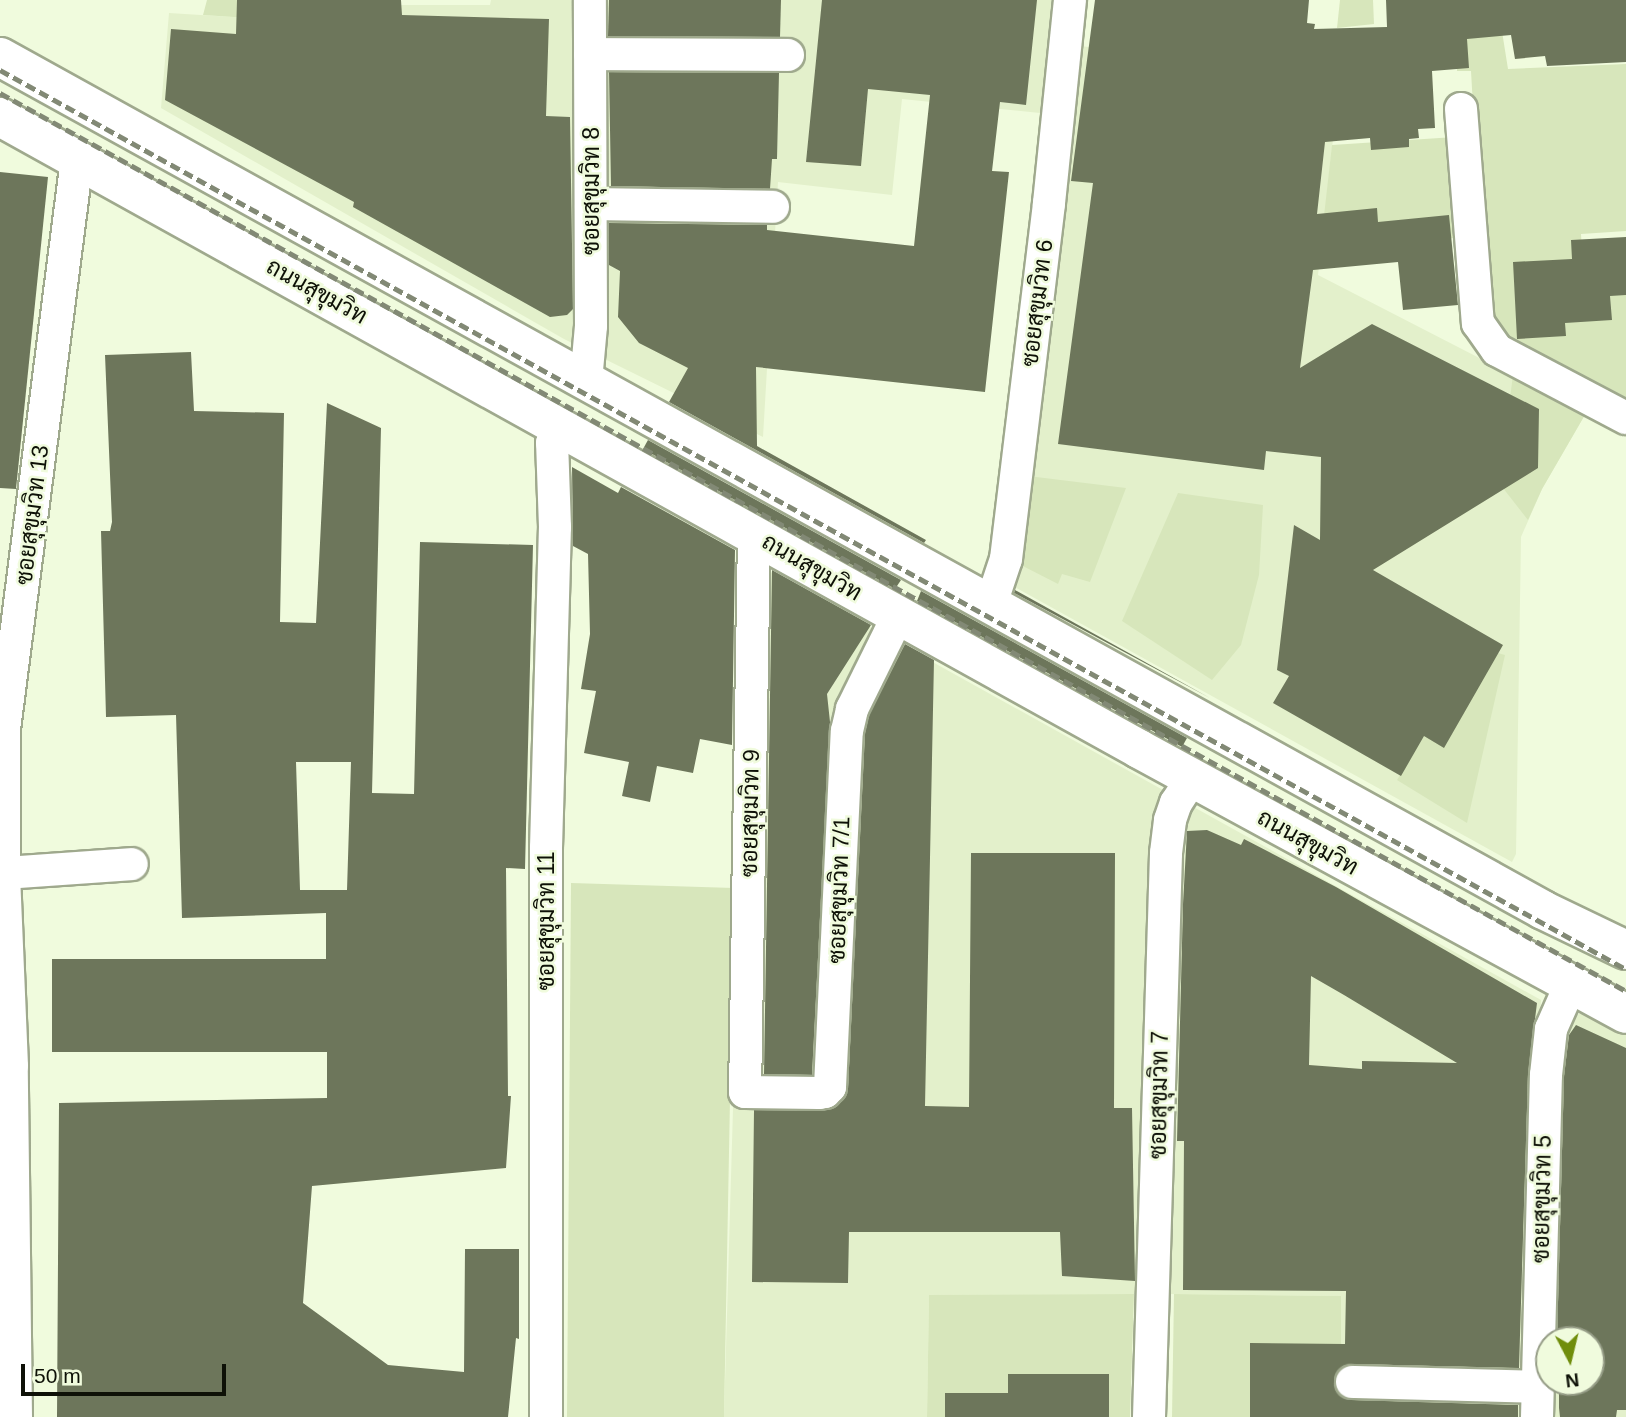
<!DOCTYPE html>
<html>
<head>
<meta charset="utf-8">
<style>
  body { margin:0 }
  #map { position:relative; width:1626px; height:1417px; overflow:hidden; background:#f0fbdd; font-family:Helvetica,Sarabun,sans-serif }
  div>[style] { position:absolute }
  .built>* { inset:0; background:#e3f0cb }
  .green>* { inset:0; background:#d7e6bb }
  .building>* { inset:0; background:#6d765b }
  .roads { filter:drop-shadow(2px 0 #9fa98d) drop-shadow(-2px 0 #9fa98d) drop-shadow(0 2px #9fa98d) drop-shadow(0 -2px #9fa98d) }
  .minor>* { height:32px; margin:-16px; padding:0 16px; transform-origin:16px; border-radius:16px; background:#fff }
  .primary>* { height:38px; margin:-19px; padding:0 19px; transform-origin:19px; border-radius:19px; background:#fff }
  .rail>* { height:5px; margin-top:-2.5px; transform-origin:0; background:repeating-linear-gradient(90deg,#828975 0 10px,transparent 0 15px) }
  span { translate:-50% -50%; white-space:nowrap; text-align:center; line-height:1.15; -webkit-text-stroke:5px #f0fbdd; paint-order:stroke }
  .street-label { font-size:23px; color:#0e1107 }
  .north { position:absolute; left:1535px; top:1326px; width:70px; height:70px; box-sizing:border-box; background:#f0fbdd; border:2px solid #969d87; border-radius:50%; rotate:173deg; font-size:19px; font-weight:700; line-height:28px; text-align:center; color:#0e1107 }
  .north::after { content:''; display:block; margin:auto; width:24px; height:32px; background:#708d0c; clip-path:polygon(50% 0,100% 100%,50% 72%,0 100%) }
  .scale { position:absolute; left:21px; top:1364px; width:205px; height:32px; box-sizing:border-box; border:4px solid #0e1107; border-top:0; padding-left:9px; font-size:21px; line-height:24px; white-space:nowrap; color:#0e1107; -webkit-text-stroke:5px #f0fbdd; paint-order:stroke }
</style>
</head>
<body>
<div id="map">
  <div class="built">
    <div style="clip-path:polygon(491px 0,1085px 0,1080px 46px,1340px 76px,1318px 275px,1586px 413px,1542px 489px,1521px 537px,1516px 854px,1512px 862px,1009px 584px,1065px 184px,1034px 178px,1040px 113px,902px 99px,892px 195px,778px 182px,763px 437px,564px 339px,161px 108px,169px 13px,359px 25px,361px 5px,490px 5px)"></div>
    <div style="clip-path:polygon(evenodd,749px 560px,1541px 1000px,1523px 1298px,1546px 1298px,1560px 1029px,1575px 1015px,1588px 1012px,1626px 1030px,1626px 1417px,1340px 1417px,1341px 1296px,1169px 1294px,929px 1295px,927px 1417px,724px 1417px,749px 560px,1549px 1340px,1591px 1340px,1591px 1382px,1549px 1382px,1549px 1340px)"></div>
  </div>
  <div class="green">
    <div style="clip-path:polygon(207px 0,361px 0,360px 25px,203px 15px)"></div>
    <div style="clip-path:polygon(1340px 0,1373px 0,1374px 24px,1337px 28px)"></div>
    <div style="clip-path:polygon(1497px 0,1508px 69px,1626px 64px,1626px 231px,1581px 234px,1584px 285px,1626px 283px,1626px 403px,1515px 347px,1485px 317px,1471px 71px,1457px 71px,1454px 36px)"></div>
    <div style="clip-path:polygon(1455px 137px,1462px 238px,1321px 242px,1332px 145px)"></div>
    <div style="clip-path:polygon(1513px 375px,1586px 413px,1542px 489px,1528px 520px,1499px 483px)"></div>
    <div style="clip-path:polygon(1028px 476px,1126px 488px,1090px 582px,1062px 574px,1058px 584px,1017px 563px)"></div>
    <div style="clip-path:polygon(1178px 493px,1263px 505px,1259px 575px,1241px 645px,1212px 680px,1122px 621px)"></div>
    <div style="clip-path:polygon(1476px 647px,1505px 655px,1467px 823px,1397px 780px)"></div>
    <div style="clip-path:polygon(571px 883px,734px 888px,724px 1417px,567px 1417px)"></div>
    <div style="clip-path:polygon(1134px 1294px,1130px 1417px,927px 1417px,929px 1295px)"></div>
    <div style="clip-path:polygon(1174px 1294px,1341px 1296px,1341px 1352px,1253px 1417px,1172px 1417px)"></div>
  </div>
  <div class="building">
    <div style="clip-path:polygon(237px 0,401px 0,402px 15px,549px 19px,546px 116px,570px 117px,573px 309px,567px 315px,550px 317px,353px 207px,354px 202px,165px 100px,171px 29px,236px 34px)"></div>
    <div style="clip-path:polygon(609px 0,781px 0,780px 37px,608px 36px)"></div>
    <div style="clip-path:polygon(822px 0,1037px 0,1026px 105px,1000px 102px,992px 171px,1009px 172px,985px 392px,756px 367px,757px 446px,926px 540px,924px 543px,669px 402px,688px 368px,639px 343px,618px 317px,620px 271px,609px 265px,609px 223px,767px 225px,767px 230px,914px 246px,930px 95px,868px 89px,861px 166px,806px 162px)"></div>
    <div style="clip-path:polygon(1095px 0,1309px 0,1307px 23px,1315px 24px,1314px 29px,1387px 27px,1386px 0,1626px 0,1626px 62px,1547px 66px,1545px 56px,1515px 59px,1511px 35px,1467px 39px,1469px 68px,1432px 71px,1435px 128px,1418px 129px,1419px 138px,1409px 139px,1409px 147px,1371px 150px,1370px 138px,1325px 142px,1317px 214px,1377px 208px,1378px 222px,1449px 215px,1458px 305px,1403px 310px,1398px 262px,1313px 270px,1300px 368px,1372px 324px,1539px 409px,1538px 468px,1373px 570px,1503px 645px,1444px 748px,1424px 736px,1401px 776px,1273px 703px,1289px 676px,1277px 670px,1294px 525px,1320px 540px,1321px 457px,1266px 451px,1264px 470px,1058px 444px,1093px 183px,1071px 181px)"></div>
    <div style="clip-path:polygon(609px 72px,779px 73px,777px 159px,772px 159px,770px 189px,611px 186px)"></div>
    <div style="clip-path:polygon(0 172px,48px 177px,16px 489px,0 488px)"></div>
    <div style="clip-path:polygon(1626px 237px,1626px 295px,1610px 296px,1612px 320px,1565px 323px,1566px 336px,1517px 339px,1513px 262px,1572px 259px,1571px 240px)"></div>
    <div style="clip-path:polygon(evenodd,191px 352px,194px 411px,284px 413px,280px 622px,316px 623px,327px 403px,381px 428px,372px 793px,414px 794px,420px 542px,533px 545px,525px 869px,506px 868px,508px 1096px,511px 1096px,506px 1168px,312px 1186px,303px 1303px,388px 1365px,464px 1372px,465px 1249px,519px 1249px,519px 1339px,516px 1338px,508px 1417px,57px 1417px,59px 1103px,327px 1098px,327px 1052px,52px 1052px,52px 959px,326px 959px,326px 913px,182px 918px,176px 715px,106px 717px,101px 531px,110px 531px,112px 522px,105px 355px,191px 352px,296px 762px,351px 762px,347px 890px,300px 890px,296px 762px)"></div>
    <div style="clip-path:polygon(648px 440px,901px 580px,895px 589px,643px 449px)"></div>
    <div style="clip-path:polygon(572px 467px,618px 493px,621px 487px,735px 550px,732px 745px,700px 739px,693px 773px,657px 766px,650px 802px,622px 796px,629px 762px,584px 753px,596px 691px,581px 689px,590px 634px,588px 554px,573px 546px)"></div>
    <div style="clip-path:polygon(772px 570px,871px 625px,827px 694px,830px 722px,812px 1075px,764px 1074px)"></div>
    <div style="clip-path:polygon(1015px 590px,1210px 698px,1014px 593px)"></div>
    <div style="clip-path:polygon(921px 591px,1187px 738px,1182px 747px,917px 601px)"></div>
    <div style="clip-path:polygon(905px 644px,934px 660px,925px 1106px,969px 1107px,971px 853px,1115px 853px,1114px 1108px,1132px 1108px,1135px 1281px,1062px 1276px,1060px 1232px,849px 1232px,848px 1283px,752px 1282px,754px 1110px,828px 1110px,843px 1100px,848px 1089px,865px 733px,869px 715px)"></div>
    <div style="clip-path:polygon(evenodd,1207px 830px,1241px 845px,1244px 839px,1336px 887px,1537px 1003px,1528px 1075px,1519px 1368px,1353px 1364px,1343px 1366px,1334px 1381px,1336px 1391px,1351px 1400px,1518px 1405px,1518px 1417px,1250px 1417px,1250px 1343px,1345px 1344px,1346px 1291px,1183px 1290px,1184px 1141px,1177px 1141px,1183px 904px,1187px 831px,1207px 830px,1311px 976px,1344px 995px,1457px 1063px,1362px 1061px,1362px 1069px,1309px 1065px,1311px 976px)"></div>
    <div style="clip-path:polygon(1576px 1025px,1626px 1048px,1626px 1410px,1617px 1410px,1616px 1417px,1560px 1417px,1559px 1408px,1559px 1382px,1591px 1382px,1591px 1340px,1557px 1340px,1564px 1076px,1569px 1035px)"></div>
    <div style="clip-path:polygon(1008px 1374px,1109px 1374px,1109px 1417px,945px 1417px,945px 1393px,1008px 1393px)"></div>
  </div>
  <div class="roads">
    <div class="minor">
      <div style="left:590px;top:54px;width:198px;rotate:0.3deg"></div>
      <div style="left:1461px;top:109px;width:215px;rotate:85.5deg"></div>
      <div style="left:1478px;top:323px;width:33px;rotate:55deg"></div>
      <div style="left:1497px;top:350px;width:146px;rotate:27.8deg"></div>
      <div style="left:591px;top:204px;width:182px;rotate:0.9deg"></div>
      <div style="left:586px;top:381px;width:55px;rotate:-84.8deg"></div>
      <div style="left:591px;top:326px;width:326px;rotate:-90.2deg"></div>
      <div style="left:754px;top:534px;width:558px;rotate:90.92deg"></div>
      <div style="left:745px;top:1092px;width:74px;rotate:0.8deg"></div>
      <div style="left:819px;top:1093px;width:6px;rotate:-9deg"></div>
      <div style="left:825px;top:1092px;width:7px;rotate:-45deg"></div>
      <div style="left:830px;top:1087px;width:356px;rotate:-87.3deg"></div>
      <div style="left:847px;top:731px;width:23px;rotate:-77deg"></div>
      <div style="left:852px;top:709px;width:104px;rotate:-63.7deg"></div>
      <div style="left:991px;top:604px;width:47px;rotate:-71.6deg"></div>
      <div style="left:1006px;top:559px;width:359px;rotate:-83.1deg"></div>
      <div style="left:1049px;top:203px;width:204px;rotate:-84.1deg"></div>
      <div style="left:4px;top:873px;width:128px;rotate:-4deg"></div>
      <div style="left:1352px;top:1382px;width:185px;rotate:1.5deg"></div>
      <div style="left:16px;top:1417px;width:351px;rotate:-90.7deg"></div>
      <div style="left:12px;top:1066px;width:193px;rotate:-92.4deg"></div>
      <div style="left:4px;top:873px;width:144px;rotate:-90deg"></div>
      <div style="left:4px;top:729px;width:574px;rotate:-82.69deg"></div>
      <div style="left:546px;top:1417px;width:569px;rotate:-90deg"></div>
      <div style="left:546px;top:848px;width:321px;rotate:-88.4deg"></div>
      <div style="left:555px;top:527px;width:84px;rotate:-92deg"></div>
      <div style="left:552px;top:443px;width:19px;rotate:-65deg"></div>
      <div style="left:1149px;top:1417px;width:564px;rotate:-88.27deg"></div>
      <div style="left:1166px;top:853px;width:33px;rotate:-83deg"></div>
      <div style="left:1170px;top:820px;width:18px;rotate:-71deg"></div>
      <div style="left:1176px;top:803px;width:30px;rotate:-57deg"></div>
      <div style="left:1537px;top:1417px;width:342px;rotate:-88.5deg"></div>
      <div style="left:1546px;top:1075px;width:46px;rotate:-83.8deg"></div>
      <div style="left:1551px;top:1029px;width:47px;rotate:-66.2deg"></div>
    </div>
    <div class="primary">
      <div style="left:0;top:57px;width:1763px;rotate:28.93deg"></div>
      <div style="left:1543px;top:910px;width:92px;rotate:25.7deg"></div>
      <div style="left:0;top:117px;width:1303px;rotate:29.02deg"></div>
      <div style="left:1139px;top:749px;width:554px;rotate:28.55deg"></div>
    </div>
  </div>
  <div class="rail">
    <div style="left:0;top:70px;width:1858px;rotate:28.94deg"></div>
    <div style="left:0;top:93px;width:1857px;rotate:28.91deg"></div>
  </div>
  <div class="street-label">
    <span style="left:591px;top:191px;rotate:-90deg">ซอยสุขุมวิท 8</span>
    <span style="left:317px;top:291px;rotate:29deg">ถนนสุขุมวิท</span>
    <span style="left:1037px;top:303px;rotate:-83deg">ซอยสุขุมวิท 6</span>
    <span style="left:32px;top:515px;rotate:-83deg">ซอยสุขุมวิท 13</span>
    <span style="left:812px;top:567px;rotate:30deg">ถนนสุขุมวิท</span>
    <span style="left:750px;top:813px;rotate:-89deg">ซอยสุขุมวิท 9</span>
    <span style="left:1308px;top:842px;rotate:29deg">ถนนสุขุมวิท</span>
    <span style="left:839px;top:890px;rotate:-88deg">ซอยสุขุมวิท 7/1</span>
    <span style="left:546px;top:921px;rotate:-90deg">ซอยสุขุมวิท 11</span>
    <span style="left:1159px;top:1095px;rotate:-89deg">ซอยสุขุมวิท 7</span>
    <span style="left:1542px;top:1199px;rotate:-89deg">ซอยสุขุมวิท 5</span>
  </div>
  <div class="north">N</div>
  <div class="scale">50 m</div>
</div>
</body>
</html>
